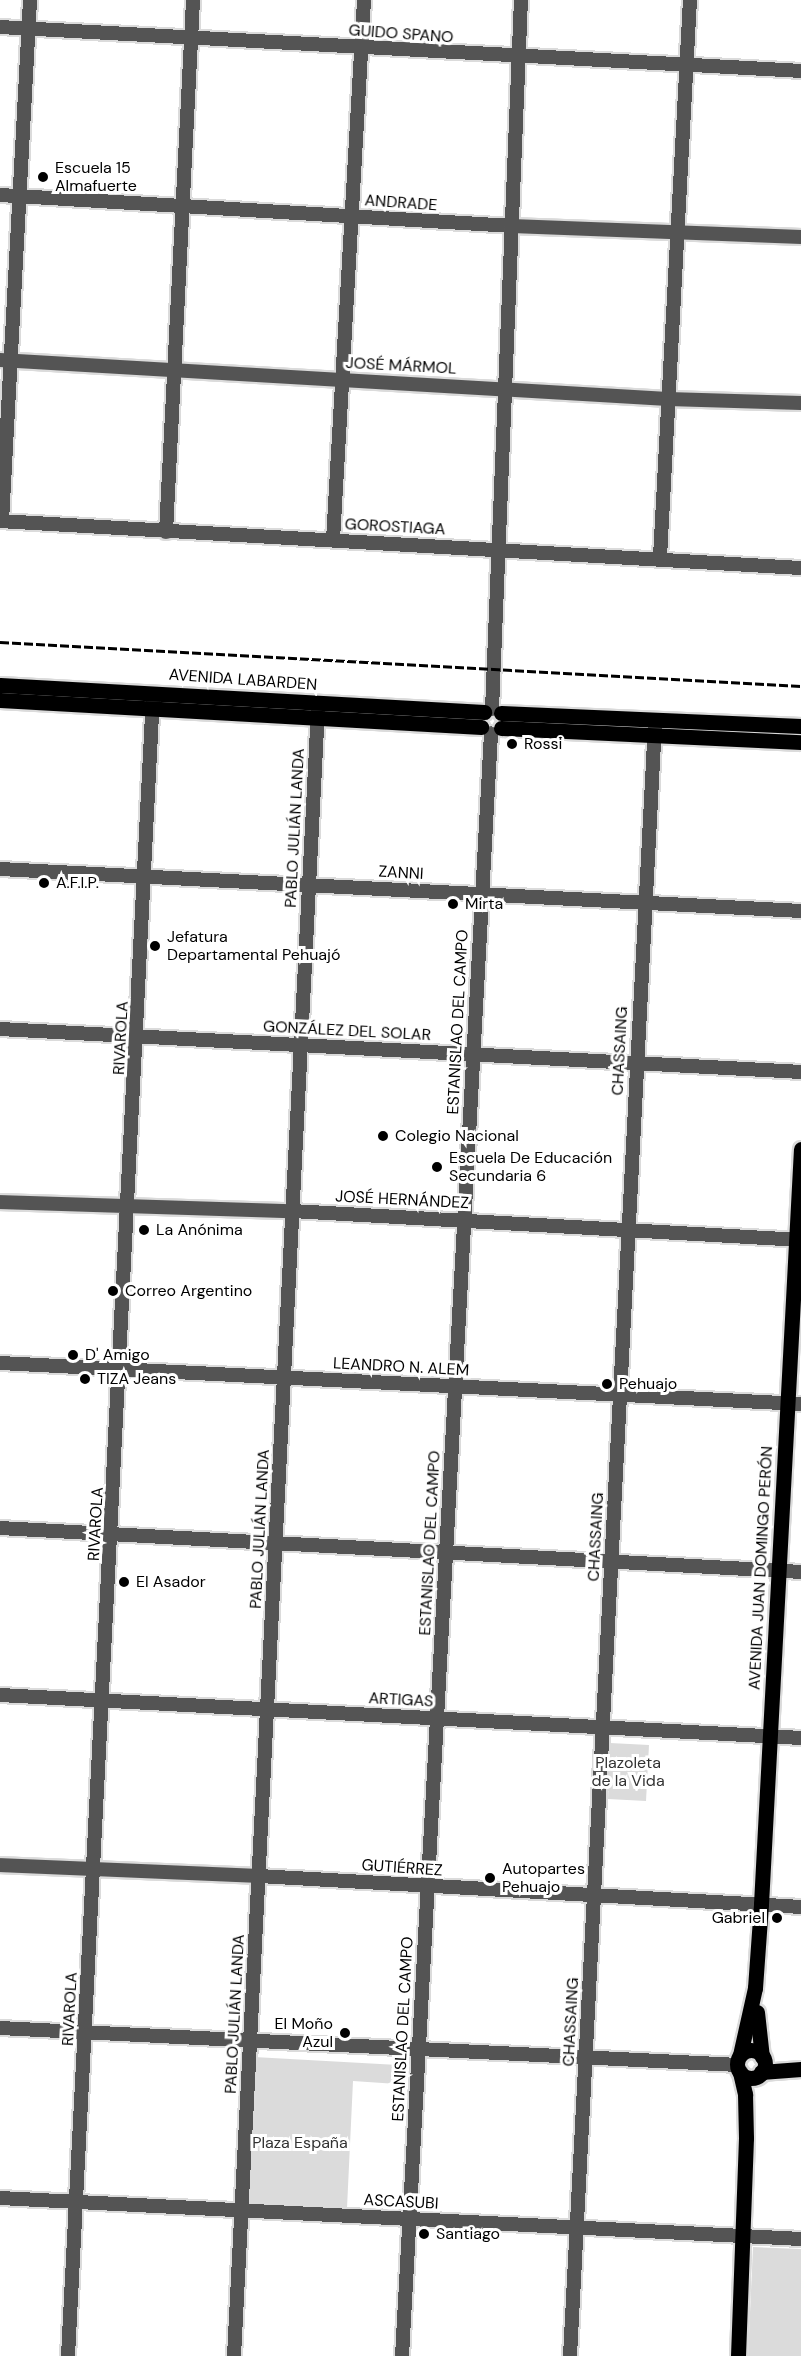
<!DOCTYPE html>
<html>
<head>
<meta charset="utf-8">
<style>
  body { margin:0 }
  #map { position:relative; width:801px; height:2356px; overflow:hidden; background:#fff; font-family:"DM Sans",sans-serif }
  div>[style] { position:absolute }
  .green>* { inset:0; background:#dbdbdb }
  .roads { filter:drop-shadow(2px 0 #dbdbdb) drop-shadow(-2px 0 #dbdbdb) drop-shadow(0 2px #dbdbdb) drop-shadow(0 -2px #dbdbdb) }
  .minor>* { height:14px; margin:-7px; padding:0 7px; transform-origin:7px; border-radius:7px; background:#545454 }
  .major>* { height:15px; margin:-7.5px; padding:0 7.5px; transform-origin:7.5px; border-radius:7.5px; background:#000 }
  .major>.ring { margin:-7.5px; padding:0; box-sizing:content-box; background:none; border:15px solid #000; border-radius:50% }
  .rail>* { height:3px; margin-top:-1.5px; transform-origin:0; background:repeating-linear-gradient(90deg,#000 0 9px,transparent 0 12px) }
  .dots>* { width:16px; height:16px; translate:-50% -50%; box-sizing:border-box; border:3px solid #fff; border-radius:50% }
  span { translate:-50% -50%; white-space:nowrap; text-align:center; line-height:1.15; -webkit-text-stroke:6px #fff; paint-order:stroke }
  .street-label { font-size:16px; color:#000 }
  .poi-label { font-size:16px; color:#000 }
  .left { translate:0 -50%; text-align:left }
  .right { translate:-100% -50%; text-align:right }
  .park-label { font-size:16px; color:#323232 }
</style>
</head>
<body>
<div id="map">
  <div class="green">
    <div style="clip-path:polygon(610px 1743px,649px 1745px,646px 1801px,608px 1799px)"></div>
    <div style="clip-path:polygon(254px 2057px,398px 2065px,397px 2084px,353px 2081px,347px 2208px,247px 2202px)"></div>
    <div style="clip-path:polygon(753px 2247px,801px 2249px,801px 2356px,748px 2356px)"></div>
  </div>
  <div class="roads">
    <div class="minor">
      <div style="left:0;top:27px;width:802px;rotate:3.14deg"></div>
      <div style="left:0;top:195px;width:513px;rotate:3.46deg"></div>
      <div style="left:512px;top:226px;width:289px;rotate:2.2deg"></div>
      <div style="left:0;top:360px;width:669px;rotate:3.34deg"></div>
      <div style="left:668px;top:399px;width:133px;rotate:1.7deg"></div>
      <div style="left:0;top:521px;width:802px;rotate:3.36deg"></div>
      <div style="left:2px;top:521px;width:522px;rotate:-86.92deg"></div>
      <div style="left:166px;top:532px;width:533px;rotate:-87.09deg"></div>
      <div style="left:333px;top:540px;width:541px;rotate:-86.71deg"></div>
      <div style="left:660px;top:557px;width:558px;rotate:-86.92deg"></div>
      <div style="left:492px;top:709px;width:710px;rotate:-87.66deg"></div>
      <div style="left:0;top:869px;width:802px;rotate:3deg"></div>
      <div style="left:0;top:1029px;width:802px;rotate:3.07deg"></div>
      <div style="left:0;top:1202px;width:292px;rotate:1.8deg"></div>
      <div style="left:292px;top:1211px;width:510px;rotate:3.26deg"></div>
      <div style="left:0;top:1363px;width:802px;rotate:2.93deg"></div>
      <div style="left:0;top:1528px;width:802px;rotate:3.14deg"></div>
      <div style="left:0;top:1695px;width:802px;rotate:3.07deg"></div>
      <div style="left:0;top:1865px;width:259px;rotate:2.4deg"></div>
      <div style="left:259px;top:1876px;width:543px;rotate:3.27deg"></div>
      <div style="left:0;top:2028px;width:738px;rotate:2.87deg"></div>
      <div style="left:0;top:2198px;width:802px;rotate:2.93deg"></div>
      <div style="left:68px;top:2356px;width:1660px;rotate:-87.07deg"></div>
      <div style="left:234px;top:2356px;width:1650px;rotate:-87.08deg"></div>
      <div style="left:402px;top:2356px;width:1625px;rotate:-86.86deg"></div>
      <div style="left:570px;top:2356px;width:1634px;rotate:-87.02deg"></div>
    </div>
    <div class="major">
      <div style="left:0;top:685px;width:485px;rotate:3.2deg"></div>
      <div style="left:0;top:700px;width:482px;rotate:3.2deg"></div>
      <div style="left:501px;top:713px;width:300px;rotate:2.5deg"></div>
      <div style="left:501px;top:728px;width:300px;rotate:2.7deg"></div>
      <div style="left:757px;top:2012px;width:45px;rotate:83.7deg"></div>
      <div class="ring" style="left:737px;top:2050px;width:13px;height:13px"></div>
      <div style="left:740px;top:2055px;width:69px;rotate:-77.4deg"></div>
      <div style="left:755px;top:1988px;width:84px;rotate:-85.9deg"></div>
      <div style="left:761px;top:1904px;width:756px;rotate:-86.97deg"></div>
      <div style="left:761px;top:2072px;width:40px;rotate:-4.3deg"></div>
      <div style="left:738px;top:2356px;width:218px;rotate:-87.9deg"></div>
      <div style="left:746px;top:2138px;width:44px;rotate:-91.3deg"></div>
      <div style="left:745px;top:2094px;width:23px;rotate:-103deg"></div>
    </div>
  </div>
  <div class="rail">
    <div style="left:0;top:642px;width:802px;rotate:3.14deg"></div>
  </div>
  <div class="dots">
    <div style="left:43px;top:177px;background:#000"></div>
    <div style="left:512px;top:744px;background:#000"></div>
    <div style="left:44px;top:883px;background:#000"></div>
    <div style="left:453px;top:904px;background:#000"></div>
    <div style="left:155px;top:946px;background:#000"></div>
    <div style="left:383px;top:1136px;background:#000"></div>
    <div style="left:437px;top:1167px;background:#000"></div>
    <div style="left:144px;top:1230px;background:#000"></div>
    <div style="left:113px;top:1291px;background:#000"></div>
    <div style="left:73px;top:1355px;background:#000"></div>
    <div style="left:85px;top:1379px;background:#000"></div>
    <div style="left:607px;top:1384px;background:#000"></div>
    <div style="left:124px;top:1582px;background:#000"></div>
    <div style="left:490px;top:1878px;background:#000"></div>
    <div style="left:777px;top:1918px;background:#000"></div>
    <div style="left:345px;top:2033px;background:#000"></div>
    <div style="left:424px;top:2234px;background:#000"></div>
  </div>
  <div class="street-label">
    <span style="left:401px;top:34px;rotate:4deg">GUIDO SPANO</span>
    <span style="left:401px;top:203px;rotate:4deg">ANDRADE</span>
    <span style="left:401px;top:366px;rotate:3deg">JOSÉ MÁRMOL</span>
    <span style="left:395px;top:527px;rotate:3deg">GOROSTIAGA</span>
    <span style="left:243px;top:680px;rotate:4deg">AVENIDA LABARDEN</span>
    <span style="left:295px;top:828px;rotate:-87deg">PABLO JULIÁN LANDA</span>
    <span style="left:401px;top:873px;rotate:3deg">ZANNI</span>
    <span style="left:458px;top:1022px;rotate:-87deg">ESTANISLAO DEL CAMPO</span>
    <span style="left:347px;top:1031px;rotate:3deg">GONZÁLEZ DEL SOLAR</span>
    <span style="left:121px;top:1038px;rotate:-87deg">RIVAROLA</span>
    <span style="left:620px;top:1051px;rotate:-87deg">CHASSAING</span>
    <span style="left:402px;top:1200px;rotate:3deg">JOSÉ HERNÁNDEZ</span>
    <span style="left:401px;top:1367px;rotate:3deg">LEANDRO N. ALEM</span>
    <span style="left:96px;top:1524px;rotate:-87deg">RIVAROLA</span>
    <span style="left:260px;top:1529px;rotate:-87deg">PABLO JULIÁN LANDA</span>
    <span style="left:596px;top:1537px;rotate:-87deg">CHASSAING</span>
    <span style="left:430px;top:1543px;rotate:-87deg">ESTANISLAO DEL CAMPO</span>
    <span style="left:761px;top:1568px;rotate:-87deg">AVENIDA JUAN DOMINGO PERÓN</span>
    <span style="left:401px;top:1700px;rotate:3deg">ARTIGAS</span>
    <span style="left:402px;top:1868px;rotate:4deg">GUTIÉRREZ</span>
    <span style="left:70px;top:2009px;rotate:-87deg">RIVAROLA</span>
    <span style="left:235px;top:2014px;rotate:-87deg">PABLO JULIÁN LANDA</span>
    <span style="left:571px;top:2022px;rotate:-87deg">CHASSAING</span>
    <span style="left:403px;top:2029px;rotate:-87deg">ESTANISLAO DEL CAMPO</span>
    <span style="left:401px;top:2202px;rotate:3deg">ASCASUBI</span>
  </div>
  <div class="poi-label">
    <span class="left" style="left:55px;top:177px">Escuela 15<br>Almafuerte</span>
    <span class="left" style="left:524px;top:744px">Rossi</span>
    <span class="left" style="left:56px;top:883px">A.F.I.P.</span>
    <span class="left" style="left:465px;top:904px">Mirta</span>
    <span class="left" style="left:167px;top:946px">Jefatura<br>Departamental Pehuajó</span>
    <span class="left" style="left:395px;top:1136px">Colegio Nacional</span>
    <span class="left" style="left:449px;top:1167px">Escuela De Educación<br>Secundaria 6</span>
    <span class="left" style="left:156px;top:1230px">La Anónima</span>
    <span class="left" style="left:125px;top:1291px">Correo Argentino</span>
    <span class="left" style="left:85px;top:1355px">D' Amigo</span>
    <span class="left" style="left:97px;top:1379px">TIZA Jeans</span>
    <span class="left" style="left:619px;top:1384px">Pehuajo</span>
    <span class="left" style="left:136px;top:1582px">El Asador</span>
    <span class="left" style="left:502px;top:1878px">Autopartes<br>Pehuajo</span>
    <span class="right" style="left:765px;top:1918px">Gabriel</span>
    <span class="right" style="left:333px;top:2033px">El Moño<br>Azul</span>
    <span class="left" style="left:436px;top:2234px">Santiago</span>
  </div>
  <div class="park-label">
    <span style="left:628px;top:1772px">Plazoleta<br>de la Vida</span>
    <span style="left:300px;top:2143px">Plaza España</span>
  </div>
</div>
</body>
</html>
